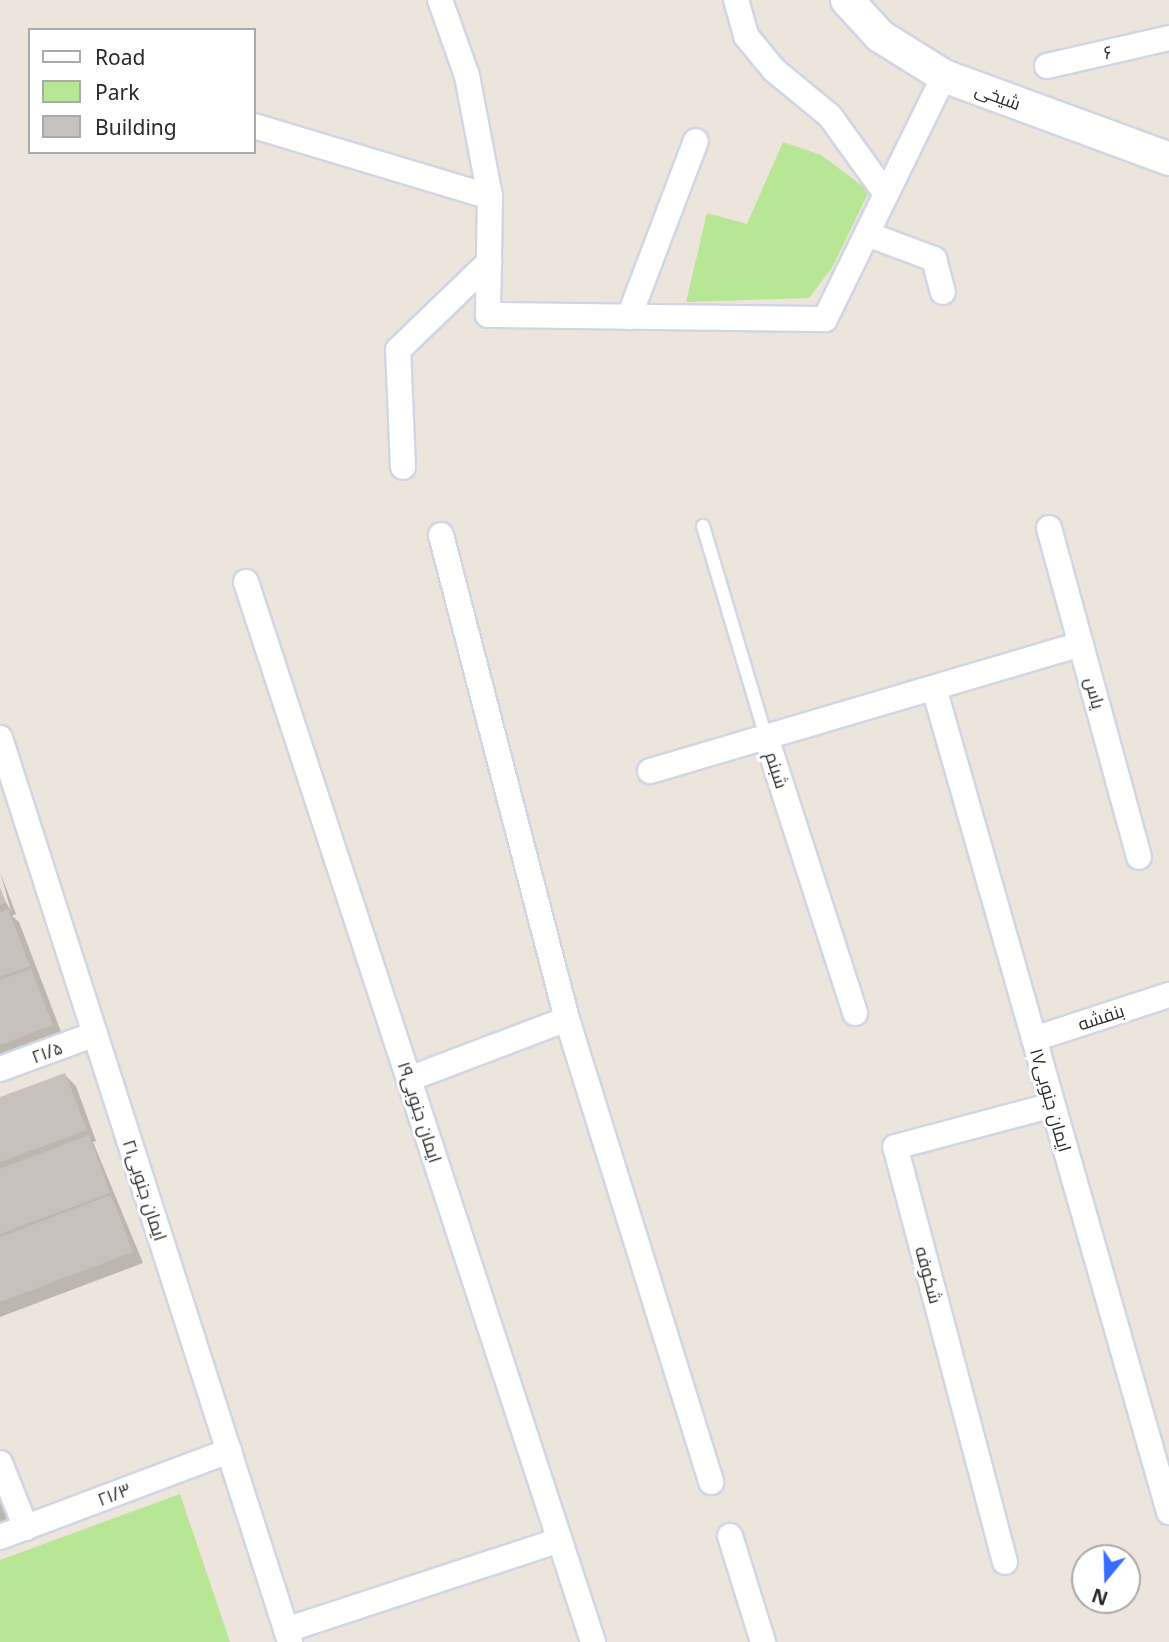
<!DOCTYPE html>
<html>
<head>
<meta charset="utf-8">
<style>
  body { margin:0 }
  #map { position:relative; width:1169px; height:1642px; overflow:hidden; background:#ede4db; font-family:"Noto Sans",Cairo,sans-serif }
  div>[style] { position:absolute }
  .green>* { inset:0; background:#b7e695 }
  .shadow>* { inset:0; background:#0003 }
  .building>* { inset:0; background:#c8c1bb }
  .roads { filter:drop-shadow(2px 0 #d0d6e4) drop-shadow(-2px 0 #d0d6e4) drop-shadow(0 2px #d0d6e4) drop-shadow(0 -2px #d0d6e4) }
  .service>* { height:12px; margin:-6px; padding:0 6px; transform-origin:6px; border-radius:6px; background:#fff }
  .minor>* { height:24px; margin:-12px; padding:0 12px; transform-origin:12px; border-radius:12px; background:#fff }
  .tertiary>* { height:32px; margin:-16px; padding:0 16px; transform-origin:16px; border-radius:16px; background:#fff }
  span { translate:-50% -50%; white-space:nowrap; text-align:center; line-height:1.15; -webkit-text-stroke:6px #fff; paint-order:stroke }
  .street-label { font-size:18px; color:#2a2a2a }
  .legend { position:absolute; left:28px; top:28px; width:228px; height:126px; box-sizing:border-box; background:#fff; border:2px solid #aaa; margin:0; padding:9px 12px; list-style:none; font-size:21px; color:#2a2a2a }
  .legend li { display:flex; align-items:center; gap:14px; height:35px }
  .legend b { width:35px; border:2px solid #aaa }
  .north { position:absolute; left:1071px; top:1544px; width:70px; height:70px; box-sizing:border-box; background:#fff; border:2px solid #aaa; border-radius:50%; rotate:199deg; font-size:19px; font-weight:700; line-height:28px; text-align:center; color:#2a2a2a }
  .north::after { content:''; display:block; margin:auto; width:24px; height:32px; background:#366cff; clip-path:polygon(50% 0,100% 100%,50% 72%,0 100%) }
</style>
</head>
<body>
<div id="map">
  <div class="green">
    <div style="clip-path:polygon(783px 142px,821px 155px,869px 191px,833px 266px,809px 298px,686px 302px,707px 213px,747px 224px)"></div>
    <div style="clip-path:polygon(180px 1494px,230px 1642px,0 1642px,0 1560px)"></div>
  </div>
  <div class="shadow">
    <div style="clip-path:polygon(0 872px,16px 914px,12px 916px,19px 922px,63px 1037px,0 1060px,0 892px,11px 911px)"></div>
    <div style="clip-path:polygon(65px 1075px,76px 1086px,96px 1141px,93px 1142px,143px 1263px,0 1317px,0 1099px)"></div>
    <div style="clip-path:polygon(0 1469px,19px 1519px,0 1527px)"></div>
  </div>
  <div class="building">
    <div style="clip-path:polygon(0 887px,6px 903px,0 905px)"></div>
    <div style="clip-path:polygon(8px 909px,30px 966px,0 977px,0 913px)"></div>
    <div style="clip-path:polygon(31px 969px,53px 1025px,0 1045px,0 980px)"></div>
    <div style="clip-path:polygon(65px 1073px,87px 1130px,0 1162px,0 1097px)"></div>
    <div style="clip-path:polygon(89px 1135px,110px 1193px,0 1234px,0 1169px)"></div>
    <div style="clip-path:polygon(111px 1195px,133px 1252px,0 1302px,0 1237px)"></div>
  </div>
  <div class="roads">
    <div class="service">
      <div style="left:703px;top:526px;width:220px;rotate:73.4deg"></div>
    </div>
    <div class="minor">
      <div style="left:440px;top:0;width:81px;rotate:70.4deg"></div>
      <div style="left:467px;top:76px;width:123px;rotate:79.2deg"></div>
      <div style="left:490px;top:197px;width:118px;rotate:91deg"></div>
      <div style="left:488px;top:315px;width:337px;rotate:0.7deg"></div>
      <div style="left:825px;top:319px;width:271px;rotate:-63.9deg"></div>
      <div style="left:736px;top:0;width:37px;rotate:74deg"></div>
      <div style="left:746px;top:36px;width:44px;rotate:50.5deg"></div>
      <div style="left:774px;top:70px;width:72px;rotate:39.4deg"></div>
      <div style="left:830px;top:116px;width:96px;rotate:54.3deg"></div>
      <div style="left:1047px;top:66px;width:125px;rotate:-12.9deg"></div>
      <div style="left:254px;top:126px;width:246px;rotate:16.7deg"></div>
      <div style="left:867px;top:234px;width:72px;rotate:20.5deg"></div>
      <div style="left:934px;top:259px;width:34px;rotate:75deg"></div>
      <div style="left:629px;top:317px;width:188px;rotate:-69.2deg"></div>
      <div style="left:403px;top:467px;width:117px;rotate:-92.4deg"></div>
      <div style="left:398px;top:350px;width:127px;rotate:-44deg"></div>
      <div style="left:1049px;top:528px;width:341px;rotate:74.7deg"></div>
      <div style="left:441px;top:535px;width:500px;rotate:75.41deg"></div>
      <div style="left:567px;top:1019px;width:485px;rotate:72.7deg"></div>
      <div style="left:246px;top:582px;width:1115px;rotate:71.87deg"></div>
      <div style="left:934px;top:688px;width:857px;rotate:74.08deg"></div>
      <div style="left:766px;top:737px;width:290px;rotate:72.1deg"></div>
      <div style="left:0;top:738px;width:949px;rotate:72.21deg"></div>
      <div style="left:650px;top:771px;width:449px;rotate:-16.4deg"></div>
      <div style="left:1034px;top:1039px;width:142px;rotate:-18.1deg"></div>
      <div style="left:0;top:1069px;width:101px;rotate:-20.2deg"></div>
      <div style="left:409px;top:1079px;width:169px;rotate:-20.8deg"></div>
      <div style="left:0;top:1463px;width:70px;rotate:68.2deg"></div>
      <div style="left:730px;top:1536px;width:111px;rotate:72.7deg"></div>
      <div style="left:0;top:1537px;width:245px;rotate:-20.6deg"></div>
      <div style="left:1005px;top:1562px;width:429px;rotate:-104.8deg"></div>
      <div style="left:895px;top:1147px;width:163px;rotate:-14.9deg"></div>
      <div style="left:286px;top:1630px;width:288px;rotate:-18.2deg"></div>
    </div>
    <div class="tertiary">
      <div style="left:847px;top:0;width:49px;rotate:47.5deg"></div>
      <div style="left:880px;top:36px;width:75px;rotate:32deg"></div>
      <div style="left:944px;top:76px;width:240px;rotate:20.2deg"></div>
    </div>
  </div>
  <div class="street-label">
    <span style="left:1108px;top:52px;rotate:-13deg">۶</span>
    <span style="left:998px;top:96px;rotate:20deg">شیخی</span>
    <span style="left:1095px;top:693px;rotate:75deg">یاس</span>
    <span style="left:777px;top:770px;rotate:72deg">شبنم</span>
    <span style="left:1101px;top:1017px;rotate:-18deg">بنفشه</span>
    <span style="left:47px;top:1052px;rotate:-20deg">۲۱/۵</span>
    <span style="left:1051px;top:1100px;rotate:74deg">ایمان جنوبی۱۷</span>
    <span style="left:420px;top:1112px;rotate:72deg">ایمان جنوبی۱۹</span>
    <span style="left:145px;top:1190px;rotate:72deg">ایمان جنوبی۲۱</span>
    <span style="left:929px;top:1275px;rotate:75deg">شکوفه</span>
    <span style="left:114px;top:1494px;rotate:-21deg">۲۱/۳</span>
  </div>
  <ul class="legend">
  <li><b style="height:9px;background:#fff"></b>Road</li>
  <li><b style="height:19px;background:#b7e695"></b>Park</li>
  <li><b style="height:19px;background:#c8c1bb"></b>Building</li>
  </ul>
  <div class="north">N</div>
</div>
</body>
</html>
